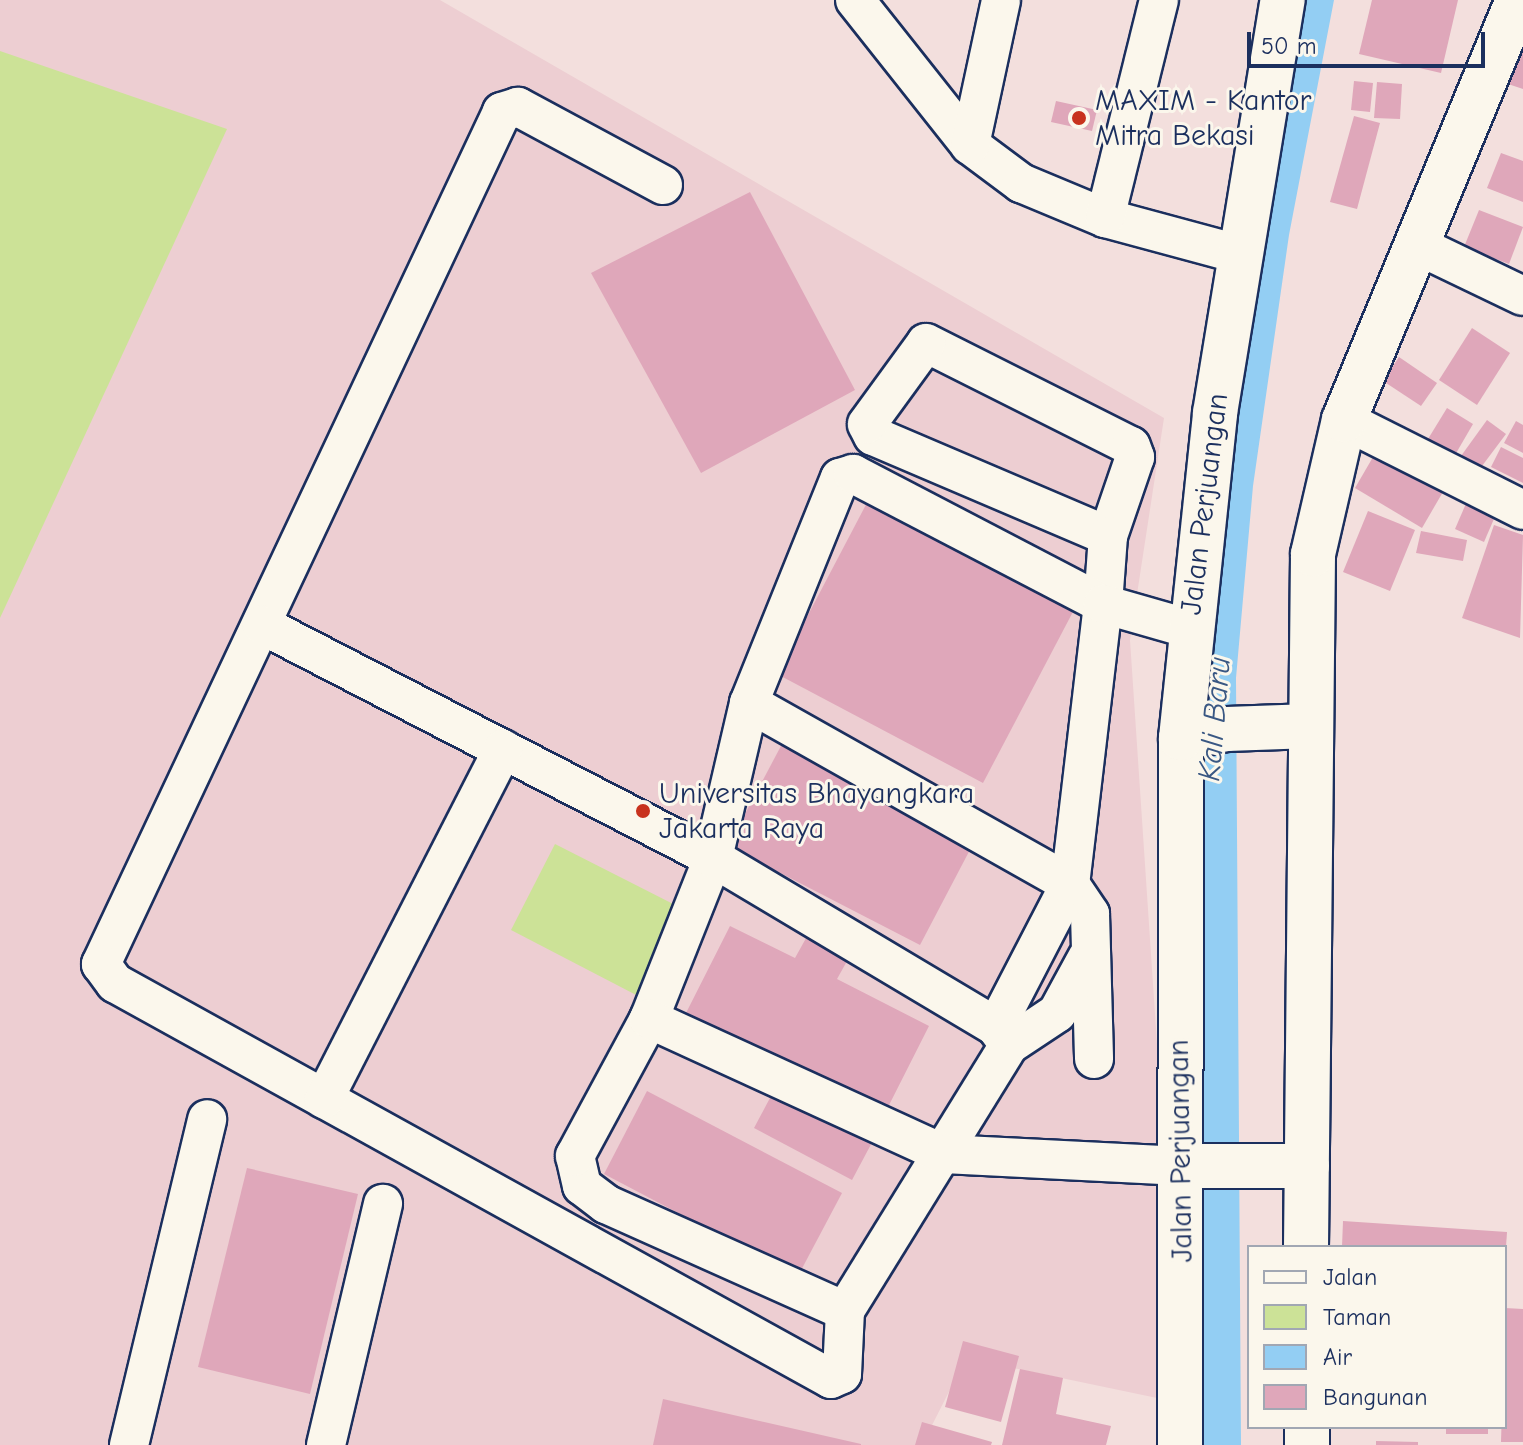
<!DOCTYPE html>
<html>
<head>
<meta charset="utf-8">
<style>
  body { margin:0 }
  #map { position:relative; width:1523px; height:1445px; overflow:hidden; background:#f3dfdd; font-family:"Comic Neue",sans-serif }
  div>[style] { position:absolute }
  .built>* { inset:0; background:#edced2 }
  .green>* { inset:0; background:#cce297 }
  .water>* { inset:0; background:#93cef3 }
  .building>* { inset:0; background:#dfa7ba }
  .roads { filter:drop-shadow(2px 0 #1b2f5e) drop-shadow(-2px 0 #1b2f5e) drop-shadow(0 2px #1b2f5e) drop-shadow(0 -2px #1b2f5e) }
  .minor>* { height:38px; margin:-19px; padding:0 19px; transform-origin:19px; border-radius:19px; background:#fbf7ec }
  .major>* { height:44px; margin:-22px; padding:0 22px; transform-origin:22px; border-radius:22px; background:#fbf7ec }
  .dots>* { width:22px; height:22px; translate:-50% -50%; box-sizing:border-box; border:4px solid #fbf7ec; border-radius:50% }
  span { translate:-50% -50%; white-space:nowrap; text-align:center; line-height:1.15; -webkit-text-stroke:6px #fbf7ec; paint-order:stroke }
  .poi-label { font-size:30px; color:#1b2f5e }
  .left { translate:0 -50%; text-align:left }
  .street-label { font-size:30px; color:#1b2f5e }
  .water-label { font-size:32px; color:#395783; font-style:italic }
  .legend { position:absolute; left:1247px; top:1245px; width:260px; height:184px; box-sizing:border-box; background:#fbf7ec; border:2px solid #a1a7b3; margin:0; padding:10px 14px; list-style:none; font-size:24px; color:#1b2f5e }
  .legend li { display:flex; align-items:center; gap:16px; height:40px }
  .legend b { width:40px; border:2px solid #a1a7b3 }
  .scale { position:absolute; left:1247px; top:32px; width:238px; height:36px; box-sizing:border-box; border:4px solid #1b2f5e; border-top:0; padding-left:10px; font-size:24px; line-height:28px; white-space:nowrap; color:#1b2f5e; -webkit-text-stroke:6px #fbf7ec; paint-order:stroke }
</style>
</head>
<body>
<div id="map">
  <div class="built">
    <div style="clip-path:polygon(0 0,440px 0,1164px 418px,1130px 640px,1181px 1403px,966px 1358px,922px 1445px,0 1445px)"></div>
  </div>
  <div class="green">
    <div style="clip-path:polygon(0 51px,227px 129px,0 618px)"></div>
    <div style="clip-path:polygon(555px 844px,685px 910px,640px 997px,511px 930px)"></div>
  </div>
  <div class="water">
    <div style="clip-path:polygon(1300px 0,1334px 0,1289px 235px,1253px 486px,1236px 678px,1241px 1445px,1193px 1445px,1196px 659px)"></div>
  </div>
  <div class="building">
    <div style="clip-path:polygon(1372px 0,1458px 0,1441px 73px,1359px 54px)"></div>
    <div style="clip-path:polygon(1515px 49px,1523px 52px,1523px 89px,1505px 83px)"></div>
    <div style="clip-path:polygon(1354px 81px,1373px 83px,1370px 112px,1351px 110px)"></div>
    <div style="clip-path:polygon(1377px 82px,1402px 84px,1400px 119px,1374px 118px)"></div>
    <div style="clip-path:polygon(1056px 101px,1097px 110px,1092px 131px,1051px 122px)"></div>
    <div style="clip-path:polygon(1354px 116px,1380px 123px,1357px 209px,1330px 202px)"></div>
    <div style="clip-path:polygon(1501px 153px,1523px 161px,1523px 202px,1487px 188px)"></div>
    <div style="clip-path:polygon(750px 192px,855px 390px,701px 473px,591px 273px)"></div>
    <div style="clip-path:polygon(1479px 210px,1523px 227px,1509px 264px,1464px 247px)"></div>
    <div style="clip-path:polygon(1472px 328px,1510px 353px,1477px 405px,1439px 380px)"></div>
    <div style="clip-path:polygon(1399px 357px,1437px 383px,1421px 406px,1383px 381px)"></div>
    <div style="clip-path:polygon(1447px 408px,1473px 424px,1455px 455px,1428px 439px)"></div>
    <div style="clip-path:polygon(1487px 420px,1506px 434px,1479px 470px,1461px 456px)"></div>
    <div style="clip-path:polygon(1516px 421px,1523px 425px,1523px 453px,1504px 443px)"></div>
    <div style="clip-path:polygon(1380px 445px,1447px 485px,1422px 528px,1355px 488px)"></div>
    <div style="clip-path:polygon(1501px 447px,1523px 458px,1523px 483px,1491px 467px)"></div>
    <div style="clip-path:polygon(1471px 492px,1500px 505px,1484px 542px,1455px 529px)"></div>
    <div style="clip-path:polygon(870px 497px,1076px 606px,983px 783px,777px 674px)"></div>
    <div style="clip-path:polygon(1368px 511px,1415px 530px,1390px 591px,1343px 572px)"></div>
    <div style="clip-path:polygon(1494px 525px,1523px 535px,1520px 638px,1462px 618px)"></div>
    <div style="clip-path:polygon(1421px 531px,1467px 540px,1463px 561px,1416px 553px)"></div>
    <div style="clip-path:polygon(782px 744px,973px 844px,920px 945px,728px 846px)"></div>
    <div style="clip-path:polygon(815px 922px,856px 945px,837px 979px,929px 1026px,884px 1115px,685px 1015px,730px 926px,795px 958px)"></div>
    <div style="clip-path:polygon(778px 1083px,876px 1135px,852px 1180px,754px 1128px)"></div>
    <div style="clip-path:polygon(647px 1091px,842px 1193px,798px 1276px,604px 1174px)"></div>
    <div style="clip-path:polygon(247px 1168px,358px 1194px,310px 1394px,198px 1367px)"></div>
    <div style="clip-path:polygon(1343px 1221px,1507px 1232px,1506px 1247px,1342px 1247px)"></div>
    <div style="clip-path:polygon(1505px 1308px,1523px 1309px,1523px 1442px,1501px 1442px)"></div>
    <div style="clip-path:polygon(963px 1341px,1019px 1356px,1001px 1422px,945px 1407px)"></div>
    <div style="clip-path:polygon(1020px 1369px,1063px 1378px,1056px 1414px,1111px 1426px,1106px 1445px,1002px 1445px)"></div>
    <div style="clip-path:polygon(663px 1399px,861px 1444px,861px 1445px,653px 1445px)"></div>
    <div style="clip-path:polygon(922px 1422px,992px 1442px,991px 1445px,915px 1445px)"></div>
    <div style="clip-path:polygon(1446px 1427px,1488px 1427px,1488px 1434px,1446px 1434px)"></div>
    <div style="clip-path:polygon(1376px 1441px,1418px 1442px,1418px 1445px,1376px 1445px)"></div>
  </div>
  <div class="roads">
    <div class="minor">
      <div style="left:855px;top:0;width:185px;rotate:51.6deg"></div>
      <div style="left:970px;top:145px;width:64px;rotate:36.7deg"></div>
      <div style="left:1021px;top:183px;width:91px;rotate:22.6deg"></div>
      <div style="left:1105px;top:218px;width:142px;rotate:15.1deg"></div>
      <div style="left:970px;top:145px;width:148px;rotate:-77.9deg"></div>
      <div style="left:663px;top:185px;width:165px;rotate:-151.7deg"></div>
      <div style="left:518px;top:107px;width:17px;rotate:163deg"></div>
      <div style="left:502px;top:112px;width:942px;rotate:115.2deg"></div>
      <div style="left:101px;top:964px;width:24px;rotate:54deg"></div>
      <div style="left:115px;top:983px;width:818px;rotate:28.95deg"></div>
      <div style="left:831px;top:1379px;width:12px;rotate:-24deg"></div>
      <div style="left:842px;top:1374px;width:63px;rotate:-87.3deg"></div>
      <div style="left:1105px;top:218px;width:225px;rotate:-76.1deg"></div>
      <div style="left:1419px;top:246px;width:115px;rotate:25.7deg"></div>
      <div style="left:926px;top:343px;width:229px;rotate:26.7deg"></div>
      <div style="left:1131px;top:446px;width:12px;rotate:70deg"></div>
      <div style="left:1135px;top:457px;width:83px;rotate:108.9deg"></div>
      <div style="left:1108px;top:536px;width:255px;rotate:-156.9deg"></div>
      <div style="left:873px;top:436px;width:13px;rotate:-117deg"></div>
      <div style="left:867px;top:424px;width:100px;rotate:-53.9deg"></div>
      <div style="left:1344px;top:420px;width:200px;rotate:26.7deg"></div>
      <div style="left:1108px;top:536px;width:68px;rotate:94.2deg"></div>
      <div style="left:1103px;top:604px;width:282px;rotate:96.7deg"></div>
      <div style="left:1070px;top:884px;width:161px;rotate:117.4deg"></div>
      <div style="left:996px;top:1027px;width:22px;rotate:54deg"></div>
      <div style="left:1009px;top:1045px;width:312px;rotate:121.7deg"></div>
      <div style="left:845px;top:1311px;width:262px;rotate:-155.9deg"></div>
      <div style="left:606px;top:1204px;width:30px;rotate:-143deg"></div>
      <div style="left:582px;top:1186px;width:31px;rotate:-103deg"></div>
      <div style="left:575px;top:1156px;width:156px;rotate:-61.6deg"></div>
      <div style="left:649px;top:1019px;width:173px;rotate:-68.3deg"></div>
      <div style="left:713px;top:858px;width:159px;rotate:-76.9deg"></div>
      <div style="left:749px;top:703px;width:243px;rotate:-68deg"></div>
      <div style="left:840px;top:478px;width:14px;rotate:-17deg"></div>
      <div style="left:853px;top:474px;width:282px;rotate:27.5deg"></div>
      <div style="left:1103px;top:604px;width:91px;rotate:16deg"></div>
      <div style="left:262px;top:625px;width:508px;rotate:27.32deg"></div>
      <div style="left:713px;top:858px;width:330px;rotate:30.8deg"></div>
      <div style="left:749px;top:703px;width:369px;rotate:29.4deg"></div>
      <div style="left:1070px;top:884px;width:36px;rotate:56deg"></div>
      <div style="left:1090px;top:914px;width:145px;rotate:88.4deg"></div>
      <div style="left:649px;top:1019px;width:324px;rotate:24.6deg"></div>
      <div style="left:944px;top:1154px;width:238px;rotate:2.9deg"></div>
      <div style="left:1009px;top:1045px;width:58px;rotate:-33.7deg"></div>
      <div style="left:1057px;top:1013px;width:63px;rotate:-61.4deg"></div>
      <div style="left:324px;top:1099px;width:393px;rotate:-62.9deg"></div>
      <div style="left:129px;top:1445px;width:335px;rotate:-76.5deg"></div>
      <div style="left:326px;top:1445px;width:248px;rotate:-76.7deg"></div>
    </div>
    <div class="major">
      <div style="left:1181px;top:738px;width:47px;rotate:-11.1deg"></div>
      <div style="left:1227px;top:729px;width:84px;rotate:-2deg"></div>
      <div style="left:1182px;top:1166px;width:125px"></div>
      <div style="left:1306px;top:1247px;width:693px;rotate:-89.42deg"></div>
      <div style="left:1313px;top:554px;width:138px;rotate:-77deg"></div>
      <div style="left:1344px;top:420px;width:455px;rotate:-67.5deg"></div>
      <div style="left:1307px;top:1427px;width:18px;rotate:90deg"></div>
      <div style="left:1180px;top:1445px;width:707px;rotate:-89.92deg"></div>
      <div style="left:1181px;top:738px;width:327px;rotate:-84deg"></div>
      <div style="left:1215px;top:413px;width:419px;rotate:-80.7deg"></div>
    </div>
  </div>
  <div class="dots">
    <div style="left:1079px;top:118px;background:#c8321e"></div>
    <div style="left:643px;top:811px;background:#c8321e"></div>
  </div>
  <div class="poi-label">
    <span class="left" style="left:1095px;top:118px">MAXIM - Kantor<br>Mitra Bekasi</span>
    <span class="left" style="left:659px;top:811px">Universitas Bhayangkara<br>Jakarta Raya</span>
  </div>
  <div class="street-label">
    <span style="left:1205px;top:504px;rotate:-83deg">Jalan Perjuangan</span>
    <span style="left:1181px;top:1151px;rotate:-91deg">Jalan Perjuangan</span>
  </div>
  <div class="water-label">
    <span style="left:1215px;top:719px;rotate:-85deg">Kali Baru</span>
  </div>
  <ul class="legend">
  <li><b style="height:10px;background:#fbf7ec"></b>Jalan</li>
  <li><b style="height:22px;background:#cce297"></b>Taman</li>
  <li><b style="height:22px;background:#93cef3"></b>Air</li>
  <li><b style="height:22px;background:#dfa7ba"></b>Bangunan</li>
  </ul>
  <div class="scale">50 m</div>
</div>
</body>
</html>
